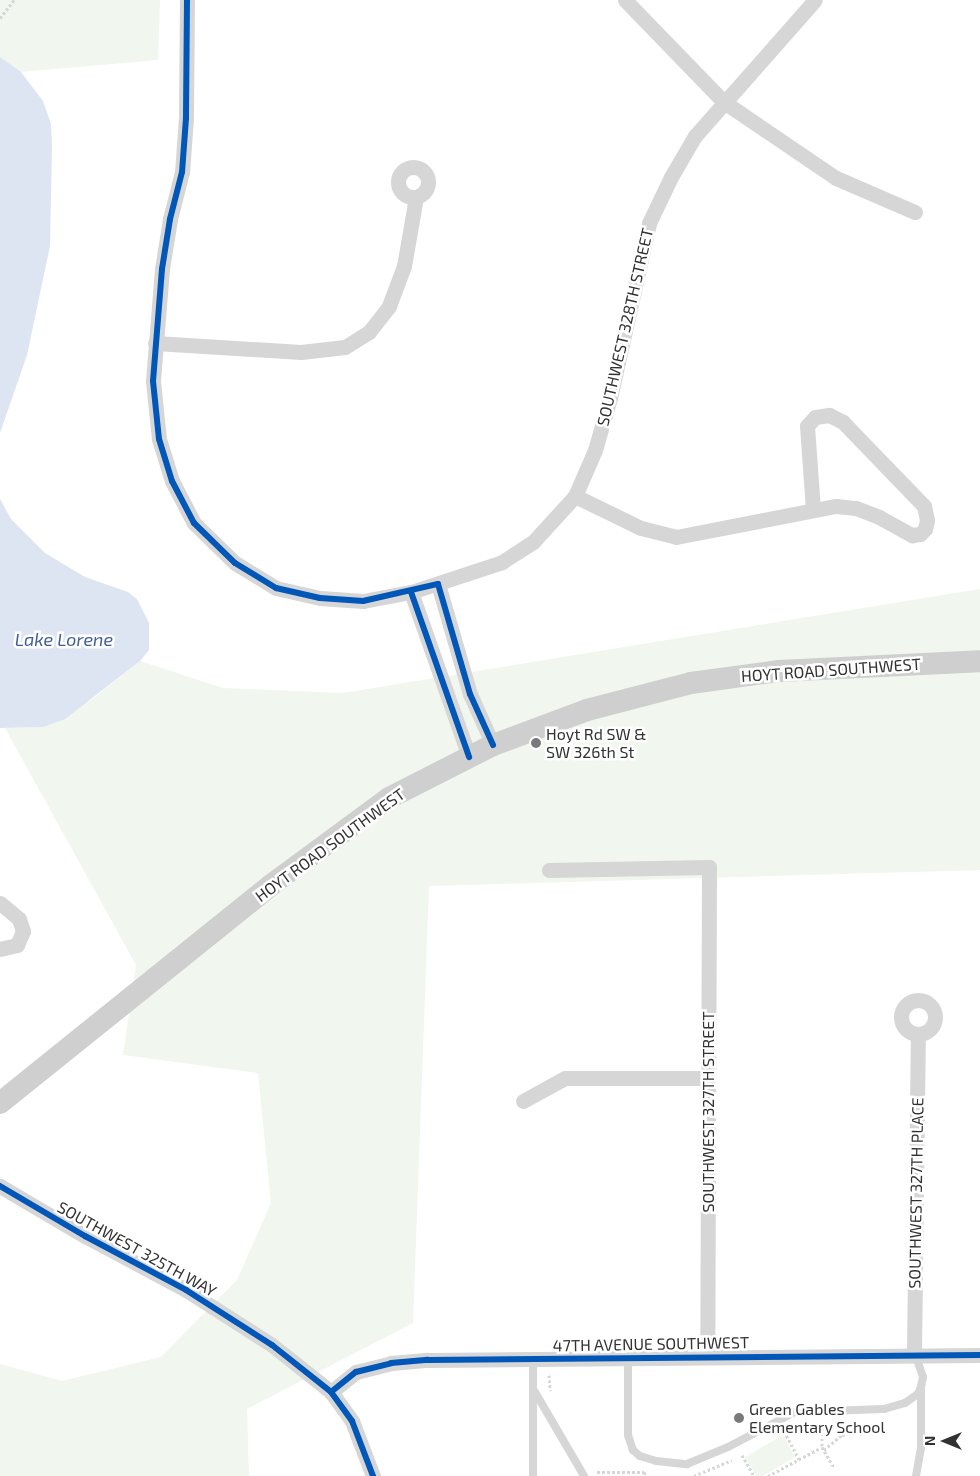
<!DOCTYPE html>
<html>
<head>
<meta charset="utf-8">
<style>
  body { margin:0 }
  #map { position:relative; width:980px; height:1476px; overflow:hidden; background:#fff; font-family:"Exo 2",sans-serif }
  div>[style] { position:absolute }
  .green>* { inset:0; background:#f1f6ee }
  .water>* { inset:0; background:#dde4f2 }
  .path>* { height:3px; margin-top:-1.5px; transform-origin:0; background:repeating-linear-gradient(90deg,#d6d6d6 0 2.5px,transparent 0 5px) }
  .service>* { height:8px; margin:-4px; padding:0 4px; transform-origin:4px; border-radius:4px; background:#d6d6d6 }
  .minor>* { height:15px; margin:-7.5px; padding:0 7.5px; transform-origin:7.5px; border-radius:7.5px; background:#d6d6d6 }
  .minor>.ring { margin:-7.5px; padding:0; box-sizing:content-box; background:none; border:15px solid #d6d6d6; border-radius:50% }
  .secondary>* { height:22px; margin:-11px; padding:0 11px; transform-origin:11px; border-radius:11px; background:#cfcfcf }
  .cycleway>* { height:6px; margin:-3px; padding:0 3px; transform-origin:3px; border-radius:3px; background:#0057b8 }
  .dots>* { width:14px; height:14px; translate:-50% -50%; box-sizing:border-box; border:2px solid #fff; border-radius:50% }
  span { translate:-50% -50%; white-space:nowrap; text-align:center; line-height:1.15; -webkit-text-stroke:5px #fff; paint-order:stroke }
  .street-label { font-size:16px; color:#323232 }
  .poi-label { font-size:16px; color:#323232 }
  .left { translate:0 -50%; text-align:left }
  .water-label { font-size:18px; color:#405f94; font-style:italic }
  .north { position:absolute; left:920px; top:1416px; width:50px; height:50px; -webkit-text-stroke:4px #fff; paint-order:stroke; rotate:270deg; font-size:14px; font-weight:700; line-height:20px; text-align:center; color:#323232 }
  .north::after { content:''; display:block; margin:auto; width:18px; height:22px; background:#323232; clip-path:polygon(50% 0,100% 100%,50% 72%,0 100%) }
</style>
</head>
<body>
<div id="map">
  <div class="green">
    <div style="clip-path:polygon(0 0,160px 0,158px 60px,20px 72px,0 57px)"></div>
    <div style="clip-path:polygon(980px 589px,980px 870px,429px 886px,413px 1323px,247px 1409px,249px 1476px,0 1476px,0 1364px,62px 1381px,161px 1357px,237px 1280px,271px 1203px,258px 1073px,123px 1055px,136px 965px,5px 728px,43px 727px,91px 700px,140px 661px,223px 688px,343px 693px)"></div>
    <div style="clip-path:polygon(783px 1435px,795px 1457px,763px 1476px,756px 1476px,745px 1457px)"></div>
  </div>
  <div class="water">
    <div style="clip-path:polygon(0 57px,21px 72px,43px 101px,51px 124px,52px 146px,50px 246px,27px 355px,0 433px)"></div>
    <div style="clip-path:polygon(0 499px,11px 519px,45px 553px,85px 577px,128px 592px,137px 599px,149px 623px,149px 650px,140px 661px,65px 719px,43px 727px,0 728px)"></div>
  </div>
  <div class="path">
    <div style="left:0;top:18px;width:23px;rotate:-52deg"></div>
    <div style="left:549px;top:1375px;width:16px;rotate:86deg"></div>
    <div style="left:822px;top:1423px;width:24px;rotate:90deg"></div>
    <div style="left:822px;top:1447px;width:24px;rotate:60deg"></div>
    <div style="left:784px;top:1431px;width:32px;rotate:62deg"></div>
    <div style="left:824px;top:1450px;width:23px;rotate:-40deg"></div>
    <div style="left:842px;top:1435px;width:5px;rotate:-11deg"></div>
    <div style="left:742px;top:1455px;width:24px;rotate:60deg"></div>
    <div style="left:597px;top:1472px;width:47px"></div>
    <div style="left:644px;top:1472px;width:4px;rotate:63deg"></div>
    <div style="left:694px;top:1476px;width:41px;rotate:-22.8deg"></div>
    <div style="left:768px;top:1476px;width:61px;rotate:-28.2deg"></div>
  </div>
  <div class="service">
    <div style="left:628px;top:1358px;width:77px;rotate:90deg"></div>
    <div style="left:628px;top:1435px;width:16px;rotate:72deg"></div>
    <div style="left:633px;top:1450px;width:9px;rotate:41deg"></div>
    <div style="left:640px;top:1456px;width:17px;rotate:17deg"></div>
    <div style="left:656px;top:1461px;width:31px;rotate:6deg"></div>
    <div style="left:687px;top:1464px;width:44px;rotate:-22.5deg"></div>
    <div style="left:728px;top:1447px;width:76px;rotate:-27.6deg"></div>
    <div style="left:795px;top:1412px;width:89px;rotate:-1.9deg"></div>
    <div style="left:884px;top:1409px;width:22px;rotate:-16deg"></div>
    <div style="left:905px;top:1403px;width:16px;rotate:-35deg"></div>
    <div style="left:918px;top:1394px;width:9px;rotate:-69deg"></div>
    <div style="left:921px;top:1386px;width:9px;rotate:-77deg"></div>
    <div style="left:923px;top:1377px;width:24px;rotate:-109deg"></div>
    <div style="left:535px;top:1392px;width:97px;rotate:59.7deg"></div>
    <div style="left:533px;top:1476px;width:117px;rotate:-90deg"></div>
    <div style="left:916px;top:1476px;width:28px;rotate:-80deg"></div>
    <div style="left:921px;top:1448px;width:60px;rotate:-90deg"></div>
  </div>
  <div class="minor">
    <div style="left:187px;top:0;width:118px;rotate:90.5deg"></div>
    <div style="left:186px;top:118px;width:54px;rotate:94.2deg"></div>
    <div style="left:182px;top:172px;width:49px;rotate:104.3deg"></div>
    <div style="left:170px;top:219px;width:51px;rotate:99.1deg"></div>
    <div style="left:162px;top:269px;width:112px;rotate:94.6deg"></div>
    <div style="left:153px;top:381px;width:58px;rotate:84.1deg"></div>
    <div style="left:159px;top:439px;width:44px;rotate:72.8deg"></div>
    <div style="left:172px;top:481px;width:47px;rotate:62.4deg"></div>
    <div style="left:194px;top:523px;width:57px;rotate:44.3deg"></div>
    <div style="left:235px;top:563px;width:48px;rotate:31.4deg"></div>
    <div style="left:276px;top:588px;width:45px;rotate:12.8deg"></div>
    <div style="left:320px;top:598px;width:43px;rotate:4deg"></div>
    <div style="left:363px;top:601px;width:49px;rotate:-10.6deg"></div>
    <div style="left:411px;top:592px;width:96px;rotate:-18.2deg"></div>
    <div style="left:502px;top:562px;width:37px;rotate:-33deg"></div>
    <div style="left:533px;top:542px;width:62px;rotate:-47.6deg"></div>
    <div style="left:575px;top:496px;width:73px;rotate:25.9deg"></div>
    <div style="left:641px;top:528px;width:36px;rotate:14deg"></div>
    <div style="left:676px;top:537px;width:163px;rotate:-11deg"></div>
    <div style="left:836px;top:506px;width:20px;rotate:6deg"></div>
    <div style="left:856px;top:508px;width:25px;rotate:21deg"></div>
    <div style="left:879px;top:517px;width:38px;rotate:29deg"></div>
    <div style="left:912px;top:535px;width:8px;rotate:-7deg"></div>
    <div style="left:920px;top:534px;width:7px;rotate:-45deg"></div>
    <div style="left:925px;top:529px;width:9px;rotate:-77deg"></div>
    <div style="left:927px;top:520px;width:14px;rotate:-102deg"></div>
    <div style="left:924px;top:506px;width:117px;rotate:-134deg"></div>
    <div style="left:843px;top:422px;width:16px;rotate:-153deg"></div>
    <div style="left:829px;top:415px;width:14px;rotate:172deg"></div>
    <div style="left:815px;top:417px;width:12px;rotate:132deg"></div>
    <div style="left:807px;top:426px;width:84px;rotate:85.9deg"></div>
    <div style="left:625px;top:0;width:142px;rotate:45.9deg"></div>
    <div style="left:724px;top:102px;width:135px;rotate:34.2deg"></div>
    <div style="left:836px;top:178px;width:86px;rotate:23.3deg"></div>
    <div class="ring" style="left:398px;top:167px;width:15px;height:15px"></div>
    <div style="left:155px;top:343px;width:146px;rotate:3.5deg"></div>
    <div style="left:301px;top:352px;width:44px;rotate:-6.5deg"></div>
    <div style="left:345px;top:347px;width:28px;rotate:-32deg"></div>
    <div style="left:369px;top:332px;width:33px;rotate:-52deg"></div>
    <div style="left:389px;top:306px;width:43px;rotate:-69.4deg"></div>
    <div style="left:404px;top:266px;width:70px;rotate:-80.1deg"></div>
    <div style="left:575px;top:496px;width:50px;rotate:-66.5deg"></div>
    <div style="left:595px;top:450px;width:54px;rotate:-73.9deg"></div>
    <div style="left:610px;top:398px;width:179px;rotate:-77.4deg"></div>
    <div style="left:649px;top:223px;width:51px;rotate:-64.4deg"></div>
    <div style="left:671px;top:177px;width:48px;rotate:-59.7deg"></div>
    <div style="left:695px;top:136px;width:181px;rotate:-48.6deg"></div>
    <div style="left:438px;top:584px;width:115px;rotate:73.8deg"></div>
    <div style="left:470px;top:694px;width:56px;rotate:65.7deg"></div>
    <div style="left:411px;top:592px;width:175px;rotate:70.6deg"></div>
    <div style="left:549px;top:870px;width:160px;rotate:-1.1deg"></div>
    <div style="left:709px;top:867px;width:490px;rotate:90.2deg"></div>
    <div style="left:0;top:903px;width:25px;rotate:40deg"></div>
    <div style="left:19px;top:919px;width:13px;rotate:72deg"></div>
    <div style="left:23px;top:931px;width:15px;rotate:113deg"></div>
    <div style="left:17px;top:945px;width:17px;rotate:167deg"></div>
    <div class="ring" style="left:901px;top:1000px;width:19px;height:19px"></div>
    <div style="left:523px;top:1101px;width:48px;rotate:-28.7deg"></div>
    <div style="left:565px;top:1078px;width:143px"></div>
    <div style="left:0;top:1186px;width:99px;rotate:30.5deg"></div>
    <div style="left:85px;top:1236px;width:115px;rotate:28.1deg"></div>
    <div style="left:186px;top:1290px;width:102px;rotate:32.6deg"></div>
    <div style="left:272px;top:1345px;width:75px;rotate:38.5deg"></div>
    <div style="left:331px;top:1392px;width:36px;rotate:54deg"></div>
    <div style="left:352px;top:1421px;width:59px;rotate:69.1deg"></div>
    <div style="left:914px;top:1353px;width:319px;rotate:-89.3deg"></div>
    <div style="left:331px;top:1392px;width:32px;rotate:-39deg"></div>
    <div style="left:356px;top:1372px;width:36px;rotate:-14deg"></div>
    <div style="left:391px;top:1363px;width:37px;rotate:-5deg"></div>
    <div style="left:428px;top:1360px;width:552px;rotate:-0.52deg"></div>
  </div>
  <div class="secondary">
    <div style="left:0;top:1103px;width:348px;rotate:-38.8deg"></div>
    <div style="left:271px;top:885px;width:147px;rotate:-36.4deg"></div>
    <div style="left:389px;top:798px;width:117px;rotate:-27deg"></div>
    <div style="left:493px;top:745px;width:100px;rotate:-20.4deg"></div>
    <div style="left:587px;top:710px;width:107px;rotate:-14.6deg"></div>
    <div style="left:691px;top:683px;width:89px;rotate:-7.8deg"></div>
    <div style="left:779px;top:671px;width:201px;rotate:-2.8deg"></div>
  </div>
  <div class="cycleway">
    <div style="left:187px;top:0;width:118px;rotate:90.5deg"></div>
    <div style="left:186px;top:118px;width:54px;rotate:94.2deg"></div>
    <div style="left:182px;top:172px;width:49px;rotate:104.3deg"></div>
    <div style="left:170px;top:219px;width:51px;rotate:99.1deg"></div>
    <div style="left:162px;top:269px;width:112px;rotate:94.6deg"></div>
    <div style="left:153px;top:381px;width:58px;rotate:84.1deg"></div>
    <div style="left:159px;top:439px;width:44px;rotate:72.8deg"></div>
    <div style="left:172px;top:481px;width:47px;rotate:62.4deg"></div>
    <div style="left:194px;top:523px;width:57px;rotate:44.3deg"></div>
    <div style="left:235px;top:563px;width:48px;rotate:31.4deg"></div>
    <div style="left:276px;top:588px;width:45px;rotate:12.8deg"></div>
    <div style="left:320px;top:598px;width:43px;rotate:4deg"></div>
    <div style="left:363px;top:601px;width:77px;rotate:-12.8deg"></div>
    <div style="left:438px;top:584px;width:115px;rotate:73.8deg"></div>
    <div style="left:470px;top:694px;width:56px;rotate:65.7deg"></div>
    <div style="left:411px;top:592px;width:175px;rotate:70.6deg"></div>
    <div style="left:0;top:1186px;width:99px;rotate:30.5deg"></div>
    <div style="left:85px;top:1236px;width:115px;rotate:28.1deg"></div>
    <div style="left:186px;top:1290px;width:102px;rotate:32.6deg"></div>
    <div style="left:272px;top:1345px;width:75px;rotate:38.5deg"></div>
    <div style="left:331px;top:1392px;width:36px;rotate:54deg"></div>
    <div style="left:352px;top:1421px;width:59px;rotate:69.1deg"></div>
    <div style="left:331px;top:1392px;width:32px;rotate:-39deg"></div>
    <div style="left:356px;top:1372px;width:36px;rotate:-14deg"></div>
    <div style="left:391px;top:1363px;width:37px;rotate:-5deg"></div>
    <div style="left:428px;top:1360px;width:552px;rotate:-0.52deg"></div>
  </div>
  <div class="dots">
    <div style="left:536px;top:743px;background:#7a7a7a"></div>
    <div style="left:739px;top:1418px;background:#7a7a7a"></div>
  </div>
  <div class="street-label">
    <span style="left:625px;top:327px;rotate:-77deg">SOUTHWEST 328TH STREET</span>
    <span style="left:831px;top:670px;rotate:-4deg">HOYT ROAD SOUTHWEST</span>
    <span style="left:330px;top:845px;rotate:-36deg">HOYT ROAD SOUTHWEST</span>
    <span style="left:708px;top:1112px;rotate:-90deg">SOUTHWEST 327TH STREET</span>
    <span style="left:916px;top:1193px;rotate:-89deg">SOUTHWEST 327TH PLACE</span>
    <span style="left:137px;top:1249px;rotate:29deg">SOUTHWEST 325TH WAY</span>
    <span style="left:651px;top:1344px;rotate:-1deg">47TH AVENUE SOUTHWEST</span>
  </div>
  <div class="poi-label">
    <span class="left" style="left:546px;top:743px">Hoyt Rd SW &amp;<br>SW 326th St</span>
    <span class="left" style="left:749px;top:1418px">Green Gables<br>Elementary School</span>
  </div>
  <div class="water-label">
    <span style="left:64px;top:639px">Lake Lorene</span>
  </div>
  <div class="north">N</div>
</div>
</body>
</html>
